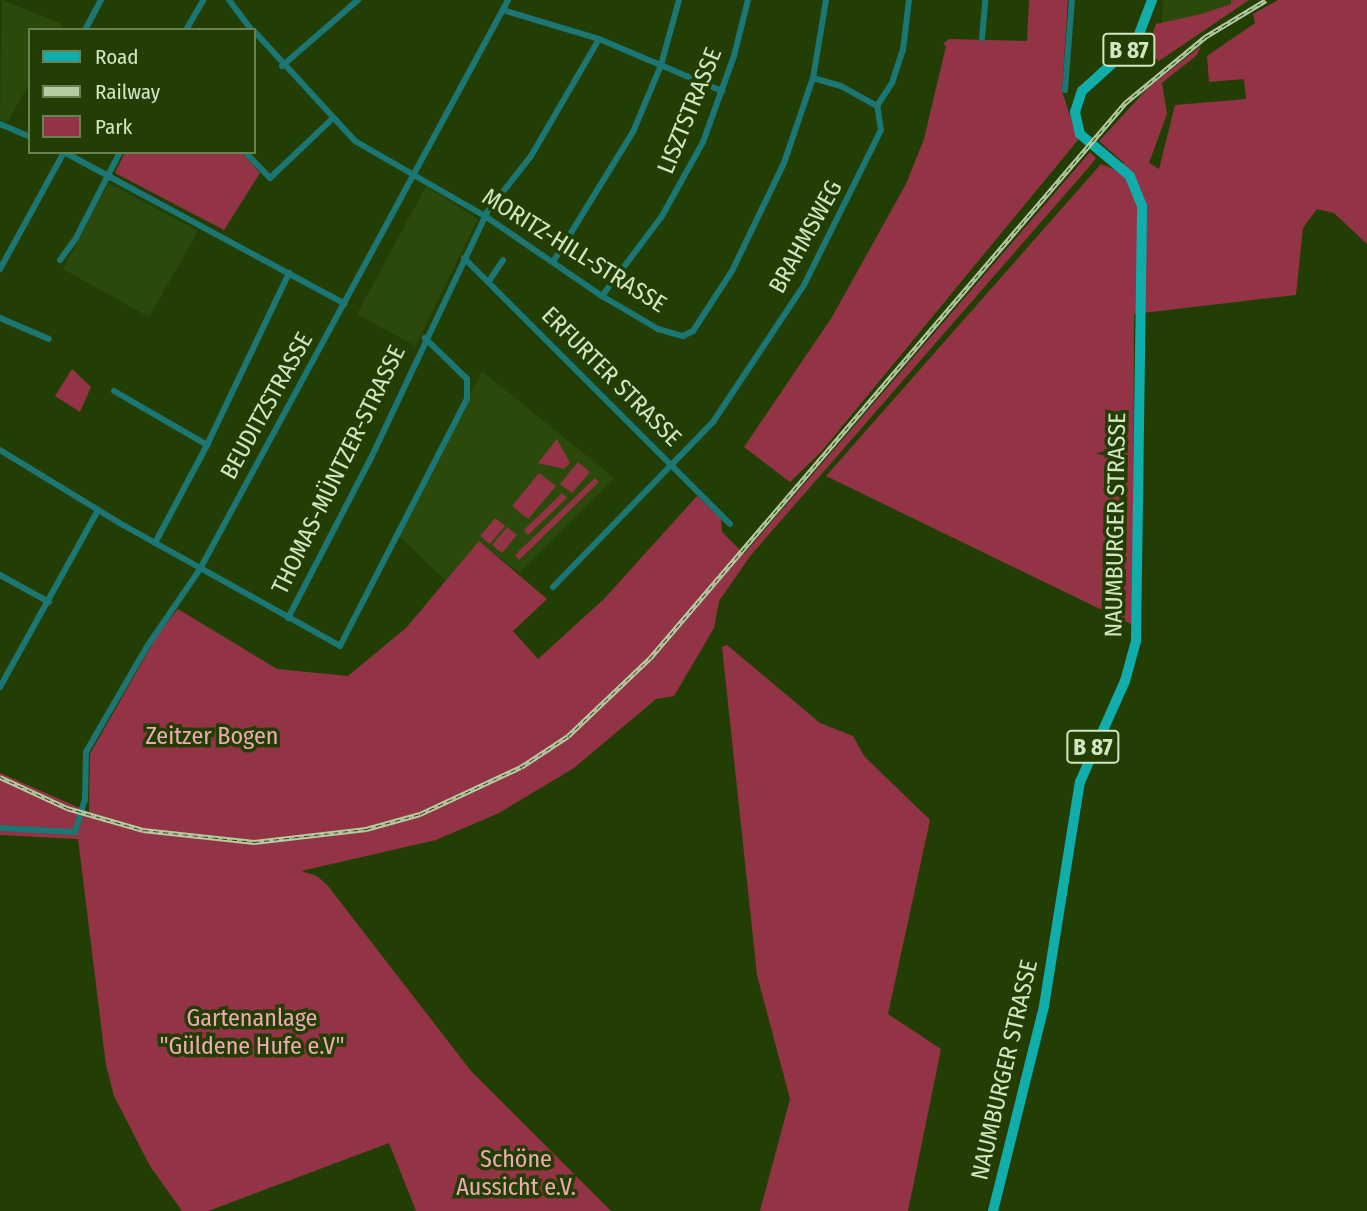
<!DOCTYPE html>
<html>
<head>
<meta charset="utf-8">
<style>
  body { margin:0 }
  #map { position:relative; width:1367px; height:1211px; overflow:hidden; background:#233e05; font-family:"Fira Sans Condensed",sans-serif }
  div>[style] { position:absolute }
  .built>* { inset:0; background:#2a490a }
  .green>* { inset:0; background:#923445 }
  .street>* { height:6px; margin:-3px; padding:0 3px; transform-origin:3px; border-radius:3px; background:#1b7674 }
  .primary>* { height:10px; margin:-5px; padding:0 5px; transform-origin:5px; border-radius:5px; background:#10adaa }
  .rail>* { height:4.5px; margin-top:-2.25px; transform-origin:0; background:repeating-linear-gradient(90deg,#233e05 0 5px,#b5cba3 0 10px); box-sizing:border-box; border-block:2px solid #b5cba3 }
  span { translate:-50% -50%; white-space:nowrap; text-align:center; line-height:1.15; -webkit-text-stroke:7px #233e05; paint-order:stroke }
  .shield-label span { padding:2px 5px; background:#233e05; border:2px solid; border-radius:5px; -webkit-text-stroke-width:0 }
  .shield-label { font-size:23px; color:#d1e7c2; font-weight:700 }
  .street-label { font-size:24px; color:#d1e7c2 }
  .park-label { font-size:24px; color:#ecaab1 }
  .legend { position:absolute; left:28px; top:28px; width:228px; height:126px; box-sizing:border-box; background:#233e05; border:2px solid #698251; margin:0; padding:9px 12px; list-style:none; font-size:21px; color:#d1e7c2 }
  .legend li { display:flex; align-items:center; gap:14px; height:35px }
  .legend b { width:35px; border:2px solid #698251 }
</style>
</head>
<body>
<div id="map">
  <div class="built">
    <div style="clip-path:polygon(2px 0,62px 24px,59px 30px,30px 30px,30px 82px,7px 123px,0 119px)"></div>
    <div style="clip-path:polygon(1163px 0,1249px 0,1159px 61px)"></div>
    <div style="clip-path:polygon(109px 183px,198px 231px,149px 317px,63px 269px)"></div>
    <div style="clip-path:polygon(426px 186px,478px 219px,415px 346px,357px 314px)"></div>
    <div style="clip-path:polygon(482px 371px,614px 478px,520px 573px,479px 542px,446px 581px,399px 536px)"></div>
  </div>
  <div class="green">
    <div style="clip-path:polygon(1029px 0,1068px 0,1062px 91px,1078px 140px,821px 452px,790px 482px,744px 447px,832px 317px,906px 184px,924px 139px,946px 46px,943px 44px,949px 39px,1027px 41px)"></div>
    <div style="clip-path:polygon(1231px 0,1249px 0,1159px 61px,1147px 49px,1156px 24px,1201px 14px,1231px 4px)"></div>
    <div style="clip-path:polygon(1278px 0,1367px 0,1367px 244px,1334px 213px,1317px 209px,1303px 228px,1296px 295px,1134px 314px,1133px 625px,826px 476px,1101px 164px,1116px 170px,1124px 163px,1099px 141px,1149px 87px,1201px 46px,1197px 55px,1162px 83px,1167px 114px,1149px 163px,1159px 169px,1175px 105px,1246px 99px,1244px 79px,1209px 82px,1207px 56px,1255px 23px,1253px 14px)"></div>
    <div style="clip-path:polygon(125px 152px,241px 152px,260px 173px,224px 230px,115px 173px)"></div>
    <div style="clip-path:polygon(1090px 152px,1096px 158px,1089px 167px,751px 555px,719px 601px,714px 628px,674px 696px,656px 699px,574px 768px,499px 813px,436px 840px,301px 871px,317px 876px,328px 886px,471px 1071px,611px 1211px,416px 1211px,389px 1143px,208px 1211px,182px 1211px,150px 1166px,114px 1096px,106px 1065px,78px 839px,0 835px,0 773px,89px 812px,90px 754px,158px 634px,178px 609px,277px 669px,348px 676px,406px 628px,479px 541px,547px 599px,513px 631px,538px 659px,604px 599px,697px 496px,721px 519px,722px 532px,744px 554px)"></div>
    <div style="clip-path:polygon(72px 369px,91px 387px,80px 412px,55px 396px)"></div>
    <div style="clip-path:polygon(557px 439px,570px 463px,564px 469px,538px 463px)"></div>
    <div style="clip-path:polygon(578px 462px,590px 472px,572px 493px,560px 484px)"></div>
    <div style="clip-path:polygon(539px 473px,556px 486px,528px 519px,512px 506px)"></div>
    <div style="clip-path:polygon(595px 478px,599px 482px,519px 560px,515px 555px)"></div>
    <div style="clip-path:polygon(562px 493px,567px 498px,528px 535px,524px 530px)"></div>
    <div style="clip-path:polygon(495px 518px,505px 526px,490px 544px,480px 536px)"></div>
    <div style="clip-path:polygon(507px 527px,517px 535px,502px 553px,492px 545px)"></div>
    <div style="clip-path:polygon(727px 645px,820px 723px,853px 736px,864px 756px,930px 820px,888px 1014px,941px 1049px,908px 1211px,760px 1211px,790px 1099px,757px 975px,722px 647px)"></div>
  </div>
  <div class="street">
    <div style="left:229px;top:0;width:38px;rotate:53deg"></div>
    <div style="left:503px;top:10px;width:100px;rotate:16.8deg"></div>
    <div style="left:599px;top:39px;width:134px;rotate:22.9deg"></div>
    <div style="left:85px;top:30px;width:34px;rotate:-62deg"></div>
    <div style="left:186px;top:30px;width:34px;rotate:-60deg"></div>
    <div style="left:254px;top:31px;width:149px;rotate:47.4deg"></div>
    <div style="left:355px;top:141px;width:150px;rotate:30deg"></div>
    <div style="left:485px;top:216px;width:142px;rotate:34.4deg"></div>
    <div style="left:602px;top:296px;width:65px;rotate:30.5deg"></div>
    <div style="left:658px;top:329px;width:26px;rotate:16deg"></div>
    <div style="left:683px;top:336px;width:11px;rotate:-27deg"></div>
    <div style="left:693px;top:331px;width:72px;rotate:-57deg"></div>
    <div style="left:732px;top:271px;width:120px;rotate:-64.3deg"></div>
    <div style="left:784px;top:163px;width:90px;rotate:-71.2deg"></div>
    <div style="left:813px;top:78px;width:79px;rotate:-80.5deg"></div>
    <div style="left:982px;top:38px;width:38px;rotate:-85deg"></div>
    <div style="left:282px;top:66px;width:101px;rotate:-41deg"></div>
    <div style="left:813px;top:78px;width:29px;rotate:16deg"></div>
    <div style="left:841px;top:86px;width:41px;rotate:29.1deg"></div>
    <div style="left:1065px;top:90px;width:90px;rotate:-85.6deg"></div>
    <div style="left:0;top:124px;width:33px;rotate:23deg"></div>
    <div style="left:245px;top:152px;width:36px;rotate:46deg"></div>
    <div style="left:270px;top:178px;width:84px;rotate:-43.6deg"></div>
    <div style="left:464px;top:258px;width:376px;rotate:45deg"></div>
    <div style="left:60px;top:260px;width:27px;rotate:-54deg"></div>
    <div style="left:76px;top:238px;width:97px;rotate:-62.9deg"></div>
    <div style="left:553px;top:262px;width:153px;rotate:-58.4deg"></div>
    <div style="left:633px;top:132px;width:73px;rotate:-67.3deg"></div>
    <div style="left:661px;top:65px;width:67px;rotate:-74.5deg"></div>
    <div style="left:0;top:269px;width:133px;rotate:-61.3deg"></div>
    <div style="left:64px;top:152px;width:319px;rotate:28.4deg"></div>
    <div style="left:489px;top:281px;width:25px;rotate:-56deg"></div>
    <div style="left:602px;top:296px;width:100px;rotate:-53.1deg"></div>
    <div style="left:662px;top:216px;width:85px;rotate:-61deg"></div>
    <div style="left:703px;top:142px;width:91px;rotate:-70.2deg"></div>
    <div style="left:734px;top:56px;width:58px;rotate:-76deg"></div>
    <div style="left:0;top:318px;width:53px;rotate:23.2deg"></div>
    <div style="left:114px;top:391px;width:108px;rotate:30.1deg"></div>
    <div style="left:0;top:450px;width:144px;rotate:31.4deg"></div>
    <div style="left:123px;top:525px;width:248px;rotate:29.1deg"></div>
    <div style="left:340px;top:646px;width:278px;rotate:-62.8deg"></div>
    <div style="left:467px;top:399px;width:20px;rotate:-90deg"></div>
    <div style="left:467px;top:379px;width:59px;rotate:-135.7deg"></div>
    <div style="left:155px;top:543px;width:111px;rotate:-62deg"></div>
    <div style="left:207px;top:445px;width:191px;rotate:-64.5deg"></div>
    <div style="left:0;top:575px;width:56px;rotate:28.9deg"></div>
    <div style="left:553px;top:587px;width:230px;rotate:-45.9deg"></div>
    <div style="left:713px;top:422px;width:164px;rotate:-56.4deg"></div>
    <div style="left:804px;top:285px;width:173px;rotate:-63.6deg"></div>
    <div style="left:881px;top:130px;width:24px;rotate:-99deg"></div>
    <div style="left:877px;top:106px;width:27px;rotate:-57deg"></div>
    <div style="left:892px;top:83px;width:35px;rotate:-72deg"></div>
    <div style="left:903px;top:50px;width:50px;rotate:-83.2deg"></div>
    <div style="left:288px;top:618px;width:178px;rotate:-62.6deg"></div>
    <div style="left:370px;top:460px;width:274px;rotate:-64.7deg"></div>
    <div style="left:487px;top:212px;width:71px;rotate:-51.8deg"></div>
    <div style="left:531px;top:156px;width:135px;rotate:-59.8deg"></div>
    <div style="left:0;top:687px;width:202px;rotate:-61deg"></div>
    <div style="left:0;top:828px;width:75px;rotate:3.1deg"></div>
    <div style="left:75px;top:832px;width:34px;rotate:-73deg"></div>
    <div style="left:85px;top:800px;width:48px;rotate:-88.8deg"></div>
    <div style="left:86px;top:752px;width:16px;rotate:-60deg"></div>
    <div style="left:94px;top:738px;width:108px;rotate:-59.9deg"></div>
    <div style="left:148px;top:645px;width:92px;rotate:-55.6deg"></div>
    <div style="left:200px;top:569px;width:647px;rotate:-61.57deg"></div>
  </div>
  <div class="primary">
    <div style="left:993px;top:1211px;width:211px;rotate:-76deg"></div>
    <div style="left:1044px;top:1006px;width:227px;rotate:-80.9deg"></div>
    <div style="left:1080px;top:782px;width:111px;rotate:-66deg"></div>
    <div style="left:1125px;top:681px;width:41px;rotate:-74.6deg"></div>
    <div style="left:1136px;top:641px;width:435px;rotate:-89.2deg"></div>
    <div style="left:1142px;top:206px;width:32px;rotate:-112deg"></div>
    <div style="left:1130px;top:176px;width:65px;rotate:-140deg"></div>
    <div style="left:1080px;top:134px;width:23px;rotate:-103deg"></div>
    <div style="left:1075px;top:112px;width:22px;rotate:-72deg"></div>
    <div style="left:1082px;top:91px;width:73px;rotate:-42.2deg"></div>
    <div style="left:1136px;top:42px;width:45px;rotate:-69.1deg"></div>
  </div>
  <div class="rail">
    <div style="left:0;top:777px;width:74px;rotate:24.8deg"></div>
    <div style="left:67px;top:808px;width:79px;rotate:16.1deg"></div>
    <div style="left:143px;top:830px;width:112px;rotate:6.2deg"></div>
    <div style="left:254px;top:842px;width:113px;rotate:-6.6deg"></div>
    <div style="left:366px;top:829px;width:56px;rotate:-15.5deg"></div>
    <div style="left:420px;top:814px;width:111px;rotate:-25deg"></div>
    <div style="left:521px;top:767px;width:56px;rotate:-33.4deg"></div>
    <div style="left:568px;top:736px;width:113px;rotate:-43.6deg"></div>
    <div style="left:650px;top:658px;width:731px;rotate:-49.44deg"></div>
    <div style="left:1125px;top:103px;width:104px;rotate:-39.5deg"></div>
    <div style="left:1205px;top:37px;width:71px;rotate:-31.2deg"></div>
  </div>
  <div class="shield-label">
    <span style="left:1129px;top:50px">B 87</span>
    <span style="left:1093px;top:747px">B 87</span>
  </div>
  <div class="street-label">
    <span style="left:690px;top:111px;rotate:-68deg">LISZTSTRASSE</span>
    <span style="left:806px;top:237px;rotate:-61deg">BRAHMSWEG</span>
    <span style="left:574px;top:251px;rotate:32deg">MORITZ-HILL-STRASSE</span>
    <span style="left:611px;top:377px;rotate:45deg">ERFURTER STRASSE</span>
    <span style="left:267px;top:406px;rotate:-61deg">BEUDITZSTRASSE</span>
    <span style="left:339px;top:470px;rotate:-64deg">THOMAS-MÜNTZER-STRASSE</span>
    <span style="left:1116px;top:525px;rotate:-89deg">NAUMBURGER STRASSE</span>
    <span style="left:1005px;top:1070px;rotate:-77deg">NAUMBURGER STRASSE</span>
  </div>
  <div class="park-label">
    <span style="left:212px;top:737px">Zeitzer Bogen</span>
    <span style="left:252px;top:1033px">Gartenanlage<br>"Güldene Hufe e.V"</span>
    <span style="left:516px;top:1174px">Schöne<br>Aussicht e.V.</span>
  </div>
  <ul class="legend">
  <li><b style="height:9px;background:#10adaa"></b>Road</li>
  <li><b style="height:9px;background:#b5cba3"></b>Railway</li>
  <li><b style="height:19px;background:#923445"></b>Park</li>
  </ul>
</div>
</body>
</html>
